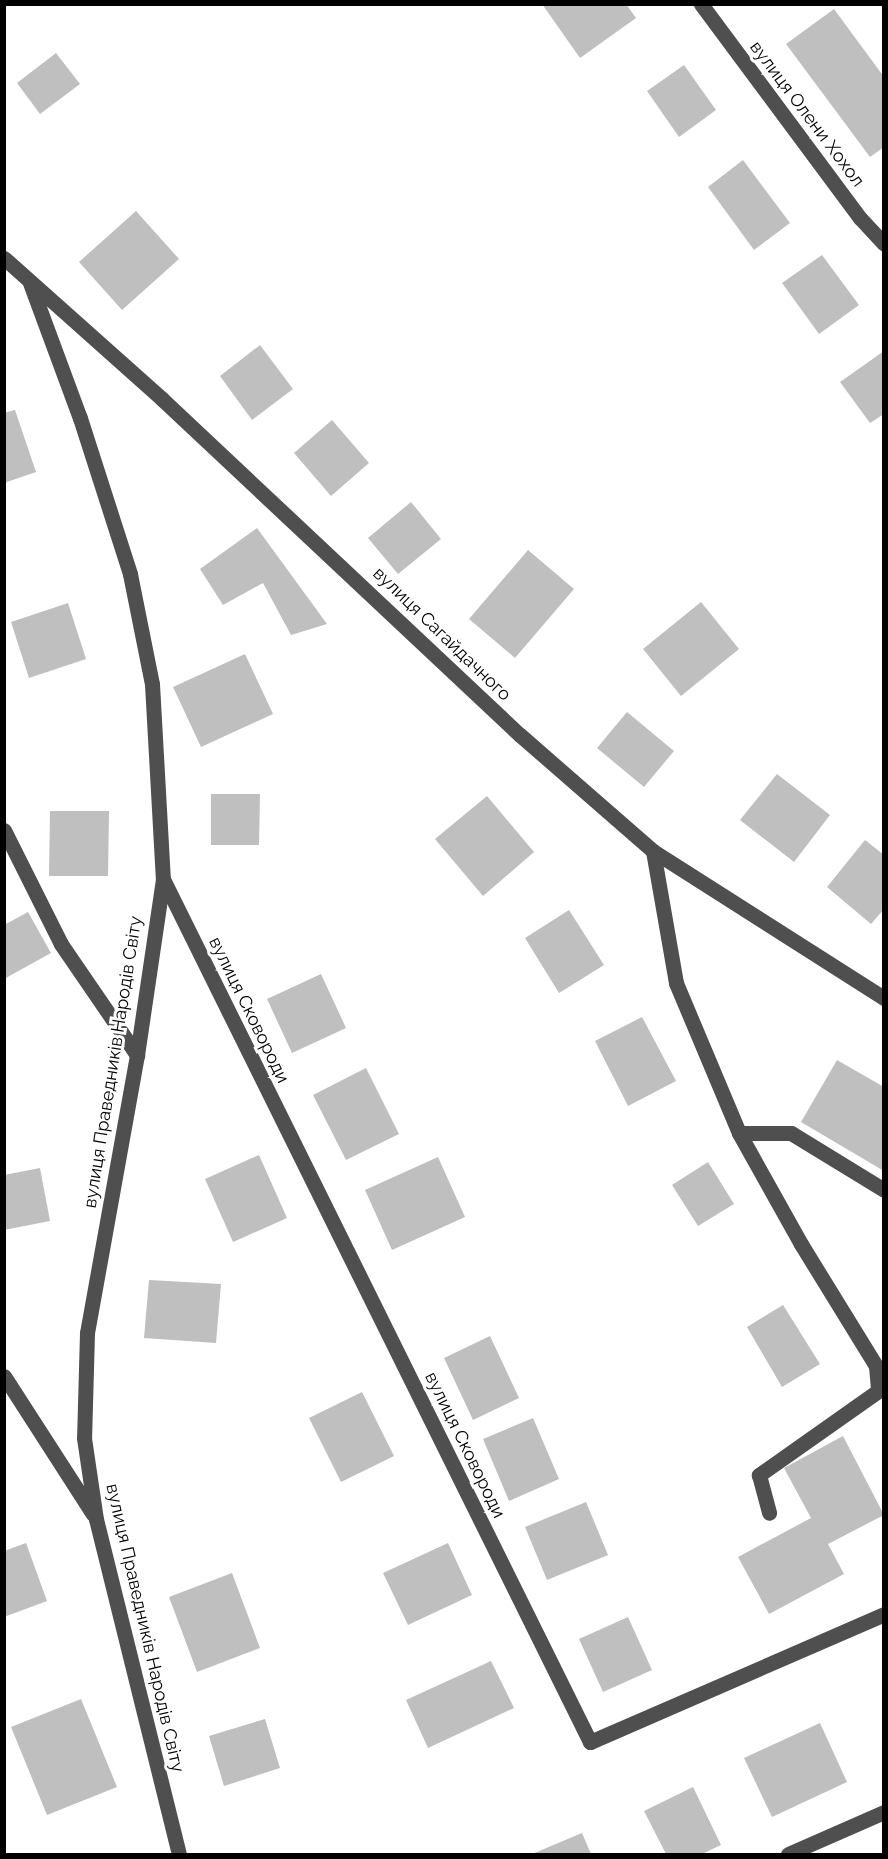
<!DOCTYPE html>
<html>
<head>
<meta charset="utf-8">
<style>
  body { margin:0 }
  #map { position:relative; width:888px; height:1859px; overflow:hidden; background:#fff; font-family:Raleway,sans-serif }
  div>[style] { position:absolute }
  .building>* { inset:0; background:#bfbfbf }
  .minor>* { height:15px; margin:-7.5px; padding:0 7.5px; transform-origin:7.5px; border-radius:7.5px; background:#4f4f4f }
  span { translate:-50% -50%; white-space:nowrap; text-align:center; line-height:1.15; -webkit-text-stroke:6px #fff; paint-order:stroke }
  .street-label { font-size:18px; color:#000 }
  .frame { position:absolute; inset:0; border:6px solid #000; pointer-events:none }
</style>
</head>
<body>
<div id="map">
  <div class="building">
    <div style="clip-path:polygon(542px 4px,626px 4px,636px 18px,580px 58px)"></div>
    <div style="clip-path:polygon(834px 9px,884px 77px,884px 147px,870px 157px,786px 44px)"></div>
    <div style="clip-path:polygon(56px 53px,80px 84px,40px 114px,17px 83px)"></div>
    <div style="clip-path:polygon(684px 65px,716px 110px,679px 137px,647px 91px)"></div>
    <div style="clip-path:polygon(743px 160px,790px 223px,754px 250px,708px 187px)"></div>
    <div style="clip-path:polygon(136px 211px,179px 259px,122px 310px,79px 262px)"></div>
    <div style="clip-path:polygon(822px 255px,859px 305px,819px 334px,782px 283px)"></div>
    <div style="clip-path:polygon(260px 345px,293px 389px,252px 420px,220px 376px)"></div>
    <div style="clip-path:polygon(884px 351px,884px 414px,870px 423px,840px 382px)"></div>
    <div style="clip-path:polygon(15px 410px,36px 472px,4px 483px,4px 413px)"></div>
    <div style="clip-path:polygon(332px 420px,369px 463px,331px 496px,294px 453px)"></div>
    <div style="clip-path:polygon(411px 502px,441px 539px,398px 574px,368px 538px)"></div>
    <div style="clip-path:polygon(257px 528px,327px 624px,291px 635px,263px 583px,223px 605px,200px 569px)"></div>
    <div style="clip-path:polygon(528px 550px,574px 589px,515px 658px,469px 619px)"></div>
    <div style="clip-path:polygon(701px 602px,739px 649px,681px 696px,643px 649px)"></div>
    <div style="clip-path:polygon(68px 603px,86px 659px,29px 678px,11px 622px)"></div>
    <div style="clip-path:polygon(245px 654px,273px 714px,201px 747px,173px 687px)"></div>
    <div style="clip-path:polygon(627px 712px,674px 751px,644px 787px,597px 748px)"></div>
    <div style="clip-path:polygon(777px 774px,830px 815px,794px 862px,740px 820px)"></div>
    <div style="clip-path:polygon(211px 794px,260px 794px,259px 845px,211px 845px)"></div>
    <div style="clip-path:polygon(487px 796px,534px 852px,483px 896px,435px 839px)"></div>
    <div style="clip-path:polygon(50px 811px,109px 811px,108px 876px,49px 876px)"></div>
    <div style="clip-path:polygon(865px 840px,884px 855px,884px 909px,871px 924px,827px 887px)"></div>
    <div style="clip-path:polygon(569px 910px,604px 965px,559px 993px,525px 938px)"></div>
    <div style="clip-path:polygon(28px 912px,51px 953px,4px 979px,4px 925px)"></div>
    <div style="clip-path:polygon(321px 974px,346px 1028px,292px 1053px,267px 999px)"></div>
    <div style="clip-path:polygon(642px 1017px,676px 1081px,628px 1106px,595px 1041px)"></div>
    <div style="clip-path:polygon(837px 1060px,884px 1087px,884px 1171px,801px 1122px)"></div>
    <div style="clip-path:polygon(366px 1068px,399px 1134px,346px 1160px,313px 1095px)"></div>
    <div style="clip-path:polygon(259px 1155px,287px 1218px,233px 1242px,205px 1179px)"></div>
    <div style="clip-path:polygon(438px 1157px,465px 1217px,392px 1250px,365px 1190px)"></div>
    <div style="clip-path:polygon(708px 1162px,734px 1204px,698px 1226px,672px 1185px)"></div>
    <div style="clip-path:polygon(40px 1168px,50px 1221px,4px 1230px,4px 1175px)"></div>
    <div style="clip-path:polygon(149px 1280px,221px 1284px,216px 1343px,144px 1338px)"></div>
    <div style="clip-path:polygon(783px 1305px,820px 1364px,782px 1387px,747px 1327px)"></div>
    <div style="clip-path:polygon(490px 1336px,519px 1398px,473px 1420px,444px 1358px)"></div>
    <div style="clip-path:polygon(362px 1392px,394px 1456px,341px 1482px,309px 1418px)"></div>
    <div style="clip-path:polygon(533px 1418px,559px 1479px,509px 1501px,483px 1439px)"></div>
    <div style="clip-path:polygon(843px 1436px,884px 1515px,828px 1544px,844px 1574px,769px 1614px,738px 1557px,811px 1518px,784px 1468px)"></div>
    <div style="clip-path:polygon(586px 1502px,608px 1555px,547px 1580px,525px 1527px)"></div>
    <div style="clip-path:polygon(26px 1543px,47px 1601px,4px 1617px,4px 1551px)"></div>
    <div style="clip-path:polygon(448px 1543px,472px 1595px,408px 1625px,383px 1573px)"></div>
    <div style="clip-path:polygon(232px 1573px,260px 1648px,197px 1672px,169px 1597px)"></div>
    <div style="clip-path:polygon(628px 1617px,652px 1670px,603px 1692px,579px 1639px)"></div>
    <div style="clip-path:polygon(491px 1661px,514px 1708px,428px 1748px,406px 1700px)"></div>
    <div style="clip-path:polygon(81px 1699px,117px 1787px,47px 1815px,11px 1727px)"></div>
    <div style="clip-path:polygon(265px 1719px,280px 1768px,224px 1786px,209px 1736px)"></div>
    <div style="clip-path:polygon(820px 1723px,847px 1782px,772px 1817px,744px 1758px)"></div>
    <div style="clip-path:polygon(693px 1787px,721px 1845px,702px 1854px,666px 1854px,644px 1811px)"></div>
    <div style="clip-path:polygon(582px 1833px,591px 1854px,532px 1854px)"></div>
  </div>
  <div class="minor">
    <div style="left:701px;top:4px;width:267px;rotate:53.4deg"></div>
    <div style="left:860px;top:218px;width:35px;rotate:47deg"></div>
    <div style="left:4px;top:258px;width:212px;rotate:41.7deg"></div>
    <div style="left:162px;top:399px;width:491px;rotate:43.2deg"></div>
    <div style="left:520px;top:735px;width:176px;rotate:41.1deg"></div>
    <div style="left:653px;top:851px;width:274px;rotate:32.5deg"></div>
    <div style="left:30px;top:283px;width:144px;rotate:69.7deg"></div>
    <div style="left:80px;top:418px;width:164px;rotate:72.2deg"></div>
    <div style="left:130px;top:574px;width:112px;rotate:78.7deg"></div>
    <div style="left:152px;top:684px;width:195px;rotate:86.8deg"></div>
    <div style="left:163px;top:879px;width:178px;rotate:98.4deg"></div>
    <div style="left:137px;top:1055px;width:282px;rotate:100.2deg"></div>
    <div style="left:87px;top:1333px;width:105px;rotate:91.6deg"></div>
    <div style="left:84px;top:1438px;width:82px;rotate:81.6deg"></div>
    <div style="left:96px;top:1519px;width:345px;rotate:76.1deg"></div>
    <div style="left:4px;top:830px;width:127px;rotate:63.4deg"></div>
    <div style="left:61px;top:944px;width:135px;rotate:55.6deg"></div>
    <div style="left:653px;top:851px;width:134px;rotate:80.1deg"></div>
    <div style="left:676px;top:983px;width:163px;rotate:67.2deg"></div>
    <div style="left:739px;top:1133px;width:127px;rotate:60.8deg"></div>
    <div style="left:801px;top:1244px;width:143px;rotate:58.4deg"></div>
    <div style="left:876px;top:1366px;width:25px;rotate:85deg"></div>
    <div style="left:878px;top:1391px;width:146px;rotate:144.8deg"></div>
    <div style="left:759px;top:1475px;width:39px;rotate:75deg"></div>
    <div style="left:163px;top:879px;width:963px;rotate:63.67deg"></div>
    <div style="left:590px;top:1742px;width:321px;rotate:-23.5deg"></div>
    <div style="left:739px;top:1133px;width:52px"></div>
    <div style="left:791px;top:1133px;width:109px;rotate:31.5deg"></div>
    <div style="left:4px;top:1376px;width:164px;rotate:57.2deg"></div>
    <div style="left:788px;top:1854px;width:105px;rotate:-23.6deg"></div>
  </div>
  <div class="street-label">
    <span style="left:807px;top:114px;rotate:53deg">вулиця Олени Хохол</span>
    <span style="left:442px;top:634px;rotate:44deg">вулиця Сагайдачного</span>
    <span style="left:249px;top:1010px;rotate:64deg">вулиця Сковороди</span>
    <span style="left:113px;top:1062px;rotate:-81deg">вулиця Праведників Народів Світу</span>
    <span style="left:465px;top:1445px;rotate:64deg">вулиця Сковороди</span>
    <span style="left:145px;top:1628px;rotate:77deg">вулиця Праведників Народів Світу</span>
  </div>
  <div class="frame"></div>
</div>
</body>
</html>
